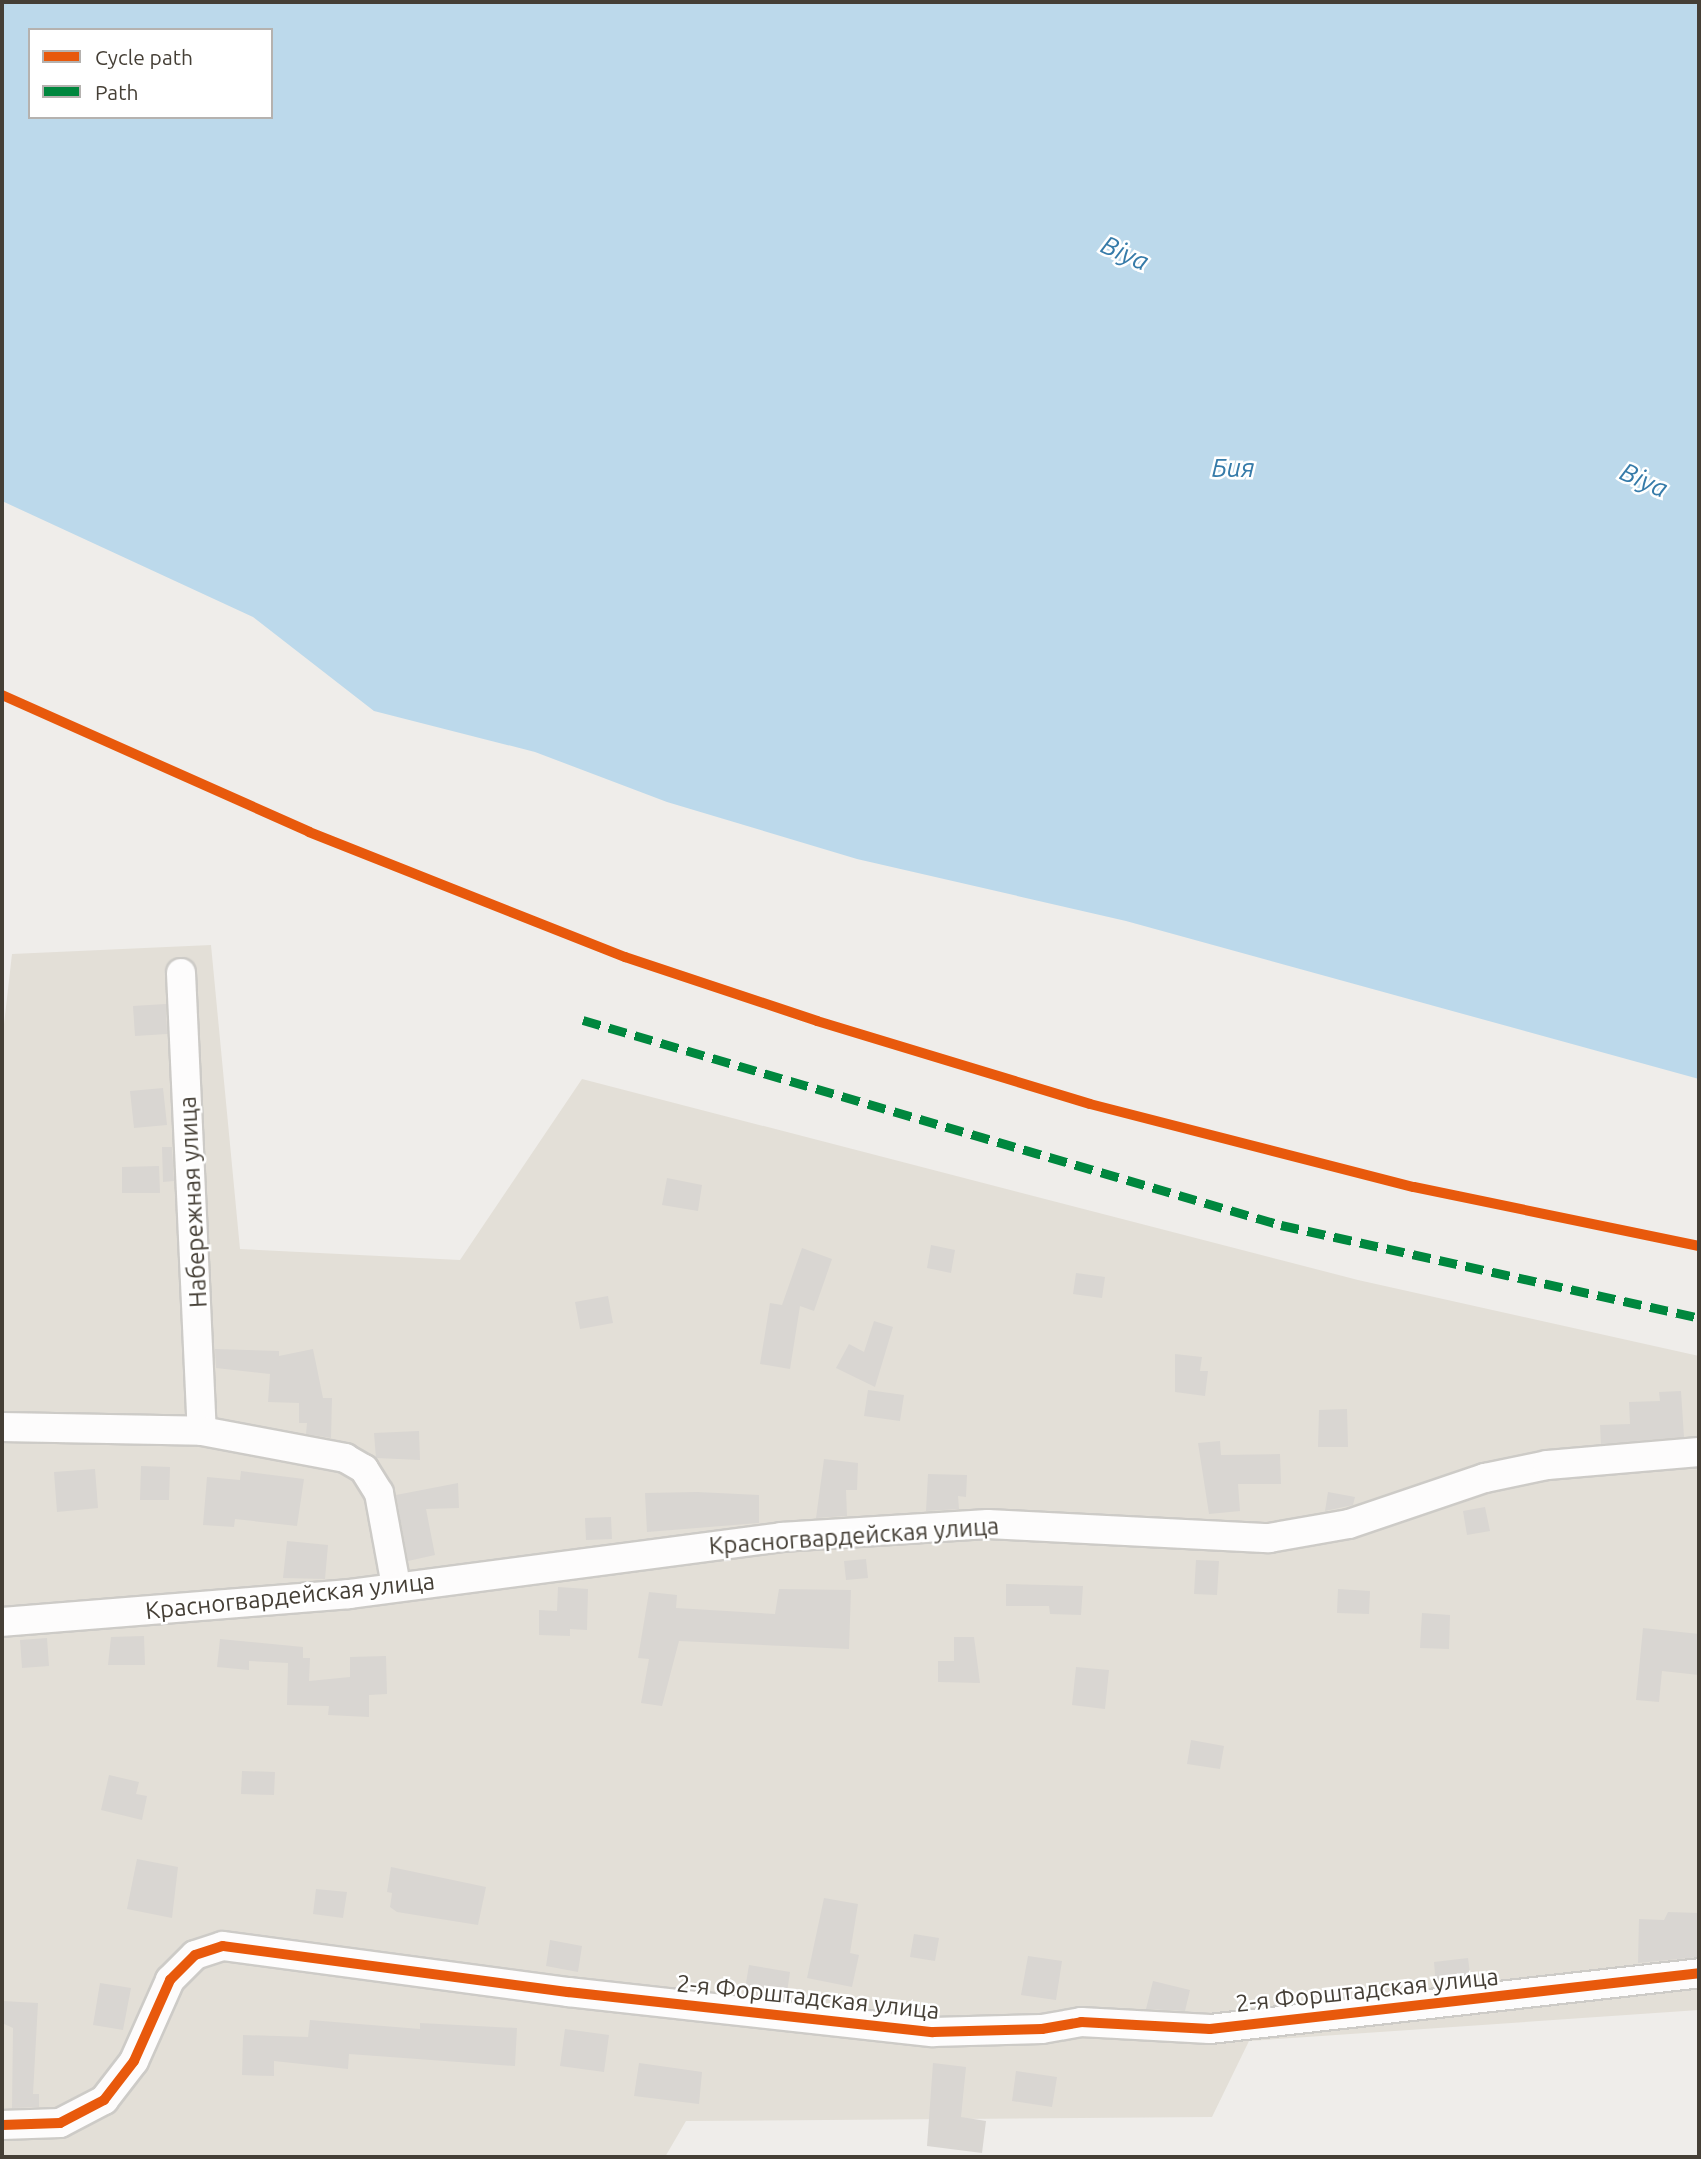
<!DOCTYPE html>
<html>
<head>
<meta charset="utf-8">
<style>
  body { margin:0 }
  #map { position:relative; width:1701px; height:2159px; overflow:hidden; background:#efedea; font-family:Ubuntu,sans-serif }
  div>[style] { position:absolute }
  .residential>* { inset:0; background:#e3dfd7 }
  .water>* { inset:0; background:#bcd9eb }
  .building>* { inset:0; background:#d9d6d2 }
  .roads { filter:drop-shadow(2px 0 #cdcbc7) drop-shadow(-2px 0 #cdcbc7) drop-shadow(0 2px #cdcbc7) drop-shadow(0 -2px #cdcbc7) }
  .street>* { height:28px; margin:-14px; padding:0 14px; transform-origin:14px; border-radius:14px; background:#fdfcfc }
  .quiet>* { height:9px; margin-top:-4.5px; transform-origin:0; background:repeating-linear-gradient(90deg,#00873e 0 18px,transparent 0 27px) }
  .cycleway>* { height:10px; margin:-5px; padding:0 5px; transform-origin:5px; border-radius:5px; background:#e8590c }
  span { translate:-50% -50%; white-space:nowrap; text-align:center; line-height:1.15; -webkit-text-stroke:5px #fff; paint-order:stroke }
  .street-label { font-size:24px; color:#453f36 }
  .water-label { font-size:26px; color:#367ba9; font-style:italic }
  .frame { position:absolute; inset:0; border:4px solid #453f36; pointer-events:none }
  .legend { position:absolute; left:28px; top:28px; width:245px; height:91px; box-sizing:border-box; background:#fff; border:2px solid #b5b2af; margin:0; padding:9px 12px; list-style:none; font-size:21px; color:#453f36 }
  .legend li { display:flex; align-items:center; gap:14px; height:35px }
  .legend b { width:35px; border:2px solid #b5b2af }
</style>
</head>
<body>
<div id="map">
  <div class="residential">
    <div style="clip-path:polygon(211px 945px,240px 1249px,460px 1260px,582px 1079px,1358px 1280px,1699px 1356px,1699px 2010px,1249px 2041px,1212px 2117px,686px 2121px,665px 2157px,2px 2157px,2px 1042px,12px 954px)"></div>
  </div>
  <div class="water">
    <div style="clip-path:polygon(evenodd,2px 2px,1699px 2px,1699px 1079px,1126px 921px,857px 859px,667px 802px,535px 752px,374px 711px,253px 617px,2px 501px,2px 2px,30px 30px,271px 30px,271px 117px,30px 117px,30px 30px)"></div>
  </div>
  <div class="building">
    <div style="clip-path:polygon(166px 1004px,167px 1034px,135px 1036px,133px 1006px)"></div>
    <div style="clip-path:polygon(163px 1088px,167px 1125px,134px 1128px,130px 1091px)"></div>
    <div style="clip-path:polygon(162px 1147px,172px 1147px,174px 1181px,163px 1182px)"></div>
    <div style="clip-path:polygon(159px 1166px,160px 1193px,122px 1193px,122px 1167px)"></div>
    <div style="clip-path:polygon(667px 1178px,702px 1185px,698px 1211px,662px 1205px)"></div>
    <div style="clip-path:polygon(931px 1245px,955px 1250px,951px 1273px,927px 1268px)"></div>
    <div style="clip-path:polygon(802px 1248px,832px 1259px,814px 1311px,800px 1306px,790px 1369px,760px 1364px,770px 1303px,782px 1305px)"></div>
    <div style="clip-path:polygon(1076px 1273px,1105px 1277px,1102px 1298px,1073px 1294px)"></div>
    <div style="clip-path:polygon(608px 1296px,613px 1323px,580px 1329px,575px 1302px)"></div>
    <div style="clip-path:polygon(874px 1321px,893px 1327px,875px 1387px,836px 1368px,849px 1344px,864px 1352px)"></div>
    <div style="clip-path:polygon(215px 1349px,279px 1351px,279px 1356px,313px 1349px,323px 1398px,332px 1398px,331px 1438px,306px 1434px,307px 1423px,299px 1423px,299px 1403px,268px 1402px,270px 1374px,216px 1368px)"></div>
    <div style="clip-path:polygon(1175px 1354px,1202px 1357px,1200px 1371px,1208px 1371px,1205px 1396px,1175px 1392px)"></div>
    <div style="clip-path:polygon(868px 1390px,904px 1395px,900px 1421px,864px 1416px)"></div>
    <div style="clip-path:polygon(1681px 1391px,1684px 1437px,1601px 1444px,1600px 1425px,1630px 1424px,1629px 1402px,1660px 1401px,1659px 1392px)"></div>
    <div style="clip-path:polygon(1347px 1409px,1348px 1447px,1318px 1447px,1319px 1410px)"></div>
    <div style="clip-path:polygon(419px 1431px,420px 1460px,376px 1458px,374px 1433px)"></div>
    <div style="clip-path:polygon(1220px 1441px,1221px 1455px,1280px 1454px,1281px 1484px,1238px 1484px,1240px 1511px,1209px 1514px,1198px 1443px)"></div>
    <div style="clip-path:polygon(824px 1459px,858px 1463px,857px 1490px,846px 1490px,847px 1516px,816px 1518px)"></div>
    <div style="clip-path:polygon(141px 1466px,170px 1467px,169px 1500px,140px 1500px)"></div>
    <div style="clip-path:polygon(95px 1469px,98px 1508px,57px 1512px,54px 1472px)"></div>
    <div style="clip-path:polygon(241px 1471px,304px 1479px,297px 1526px,235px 1519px,234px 1527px,203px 1525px,207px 1477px,240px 1480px)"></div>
    <div style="clip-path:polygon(928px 1474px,967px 1475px,966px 1497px,958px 1496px,959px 1509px,926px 1511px)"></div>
    <div style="clip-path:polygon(458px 1483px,459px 1508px,426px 1509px,435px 1555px,408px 1561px,396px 1495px)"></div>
    <div style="clip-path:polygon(697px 1492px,759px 1495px,759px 1523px,647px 1532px,645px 1493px)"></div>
    <div style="clip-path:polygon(1328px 1492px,1355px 1497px,1353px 1505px,1325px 1511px)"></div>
    <div style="clip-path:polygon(1485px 1507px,1490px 1531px,1467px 1535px,1463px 1511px)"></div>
    <div style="clip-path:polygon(611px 1517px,612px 1539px,586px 1540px,585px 1518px)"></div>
    <div style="clip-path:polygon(287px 1541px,328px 1545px,325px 1579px,283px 1578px)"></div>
    <div style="clip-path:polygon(866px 1559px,868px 1578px,846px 1580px,844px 1561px)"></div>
    <div style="clip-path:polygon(1196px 1560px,1219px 1561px,1217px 1595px,1194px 1594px)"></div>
    <div style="clip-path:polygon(1006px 1584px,1083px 1586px,1081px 1615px,1050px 1614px,1049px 1606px,1006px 1606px)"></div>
    <div style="clip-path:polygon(558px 1587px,588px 1589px,587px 1630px,570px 1629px,570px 1636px,539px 1635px,539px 1610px,557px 1611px)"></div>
    <div style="clip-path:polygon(779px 1589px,851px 1590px,849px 1649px,679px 1641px,662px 1706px,641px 1703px,649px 1659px,638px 1658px,649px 1592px,677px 1595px,676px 1608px,775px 1614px)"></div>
    <div style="clip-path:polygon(1338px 1589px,1370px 1591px,1369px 1614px,1337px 1613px)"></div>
    <div style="clip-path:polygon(1422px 1613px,1450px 1615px,1449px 1649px,1420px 1648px)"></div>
    <div style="clip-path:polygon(1643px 1628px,1699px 1634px,1699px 1675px,1662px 1671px,1659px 1702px,1636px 1700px)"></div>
    <div style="clip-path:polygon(144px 1636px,145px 1665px,108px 1665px,111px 1637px)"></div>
    <div style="clip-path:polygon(954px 1637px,974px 1637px,980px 1683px,938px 1682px,938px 1661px,954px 1661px)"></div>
    <div style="clip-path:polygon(47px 1638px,49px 1666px,22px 1668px,20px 1640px)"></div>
    <div style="clip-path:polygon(220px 1639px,303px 1647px,303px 1658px,310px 1658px,309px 1681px,350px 1677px,350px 1657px,386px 1656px,387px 1694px,369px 1695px,369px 1717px,328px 1715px,329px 1706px,287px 1705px,288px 1663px,249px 1661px,249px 1670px,217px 1667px)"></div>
    <div style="clip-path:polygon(1076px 1667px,1109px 1670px,1105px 1709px,1072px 1705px)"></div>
    <div style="clip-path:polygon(1191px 1740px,1224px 1746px,1220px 1769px,1187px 1764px)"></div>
    <div style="clip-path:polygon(242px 1771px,275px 1772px,274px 1795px,241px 1794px)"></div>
    <div style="clip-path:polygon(109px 1775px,139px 1782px,136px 1794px,147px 1796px,142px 1820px,101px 1810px)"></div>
    <div style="clip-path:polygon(137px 1859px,178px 1867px,172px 1918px,127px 1909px)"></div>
    <div style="clip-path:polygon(391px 1867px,486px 1887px,478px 1925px,397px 1912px,390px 1907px,392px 1893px,387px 1892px)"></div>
    <div style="clip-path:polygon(316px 1889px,347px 1892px,343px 1918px,313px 1914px)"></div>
    <div style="clip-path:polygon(824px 1898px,858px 1904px,850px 1953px,859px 1955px,852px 1987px,807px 1978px)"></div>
    <div style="clip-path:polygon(1668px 1912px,1699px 1913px,1699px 1957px,1638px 1963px,1639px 1919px,1664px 1920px)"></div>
    <div style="clip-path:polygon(914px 1934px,939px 1938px,935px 1961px,910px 1957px)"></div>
    <div style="clip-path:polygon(550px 1940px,582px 1946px,578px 1972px,546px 1966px)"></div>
    <div style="clip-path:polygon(1028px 1956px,1062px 1961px,1056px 2000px,1021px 1995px)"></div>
    <div style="clip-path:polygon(1468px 1958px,1471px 1982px,1436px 1986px,1434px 1962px)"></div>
    <div style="clip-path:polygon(749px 1965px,790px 1972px,786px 1999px,744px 1995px)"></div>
    <div style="clip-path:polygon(1153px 1981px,1190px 1990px,1185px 2011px,1146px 2009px)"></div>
    <div style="clip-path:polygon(100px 1983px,131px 1988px,123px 2030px,93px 2025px)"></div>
    <div style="clip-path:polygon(3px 2001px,38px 2003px,33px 2094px,39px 2094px,39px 2107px,12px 2108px,13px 2028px,2px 2023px)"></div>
    <div style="clip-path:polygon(310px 2020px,420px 2029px,420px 2023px,517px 2028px,515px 2066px,349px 2054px,348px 2069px,274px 2061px,274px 2076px,242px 2075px,243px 2035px,308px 2037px)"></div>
    <div style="clip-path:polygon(565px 2029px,609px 2035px,604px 2072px,560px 2066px)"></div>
    <div style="clip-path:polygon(639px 2063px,702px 2072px,699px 2104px,634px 2096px)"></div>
    <div style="clip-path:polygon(933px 2063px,966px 2067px,961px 2117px,986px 2121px,982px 2153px,927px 2146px)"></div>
    <div style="clip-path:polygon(1016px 2071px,1057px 2077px,1052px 2107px,1012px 2101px)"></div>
  </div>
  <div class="roads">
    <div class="street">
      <div style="left:181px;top:973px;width:458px;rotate:87.4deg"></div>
      <div style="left:2px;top:1427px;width:200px;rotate:1.1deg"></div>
      <div style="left:202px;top:1431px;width:146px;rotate:10.7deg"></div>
      <div style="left:345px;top:1458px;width:22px;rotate:30deg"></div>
      <div style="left:364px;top:1469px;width:28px;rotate:58deg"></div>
      <div style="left:379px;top:1493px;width:95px;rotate:79.6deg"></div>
      <div style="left:2px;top:1622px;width:348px;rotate:-4.6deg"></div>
      <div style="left:349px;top:1594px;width:436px;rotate:-7.5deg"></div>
      <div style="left:781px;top:1537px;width:207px;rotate:-3.6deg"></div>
      <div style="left:988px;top:1524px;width:281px;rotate:2.9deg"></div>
      <div style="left:1269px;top:1538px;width:81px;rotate:-9.9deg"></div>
      <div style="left:1349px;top:1524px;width:144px;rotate:-18.7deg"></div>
      <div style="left:1485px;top:1478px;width:63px;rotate:-11.8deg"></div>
      <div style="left:1547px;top:1465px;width:153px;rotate:-4.9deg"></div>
      <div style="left:2px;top:2125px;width:58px;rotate:-2deg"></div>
      <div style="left:60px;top:2123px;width:50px;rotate:-27.6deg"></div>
      <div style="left:104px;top:2100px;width:49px;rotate:-52.4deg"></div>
      <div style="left:134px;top:2061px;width:89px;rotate:-66deg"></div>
      <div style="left:170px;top:1980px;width:35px;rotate:-45deg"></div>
      <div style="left:195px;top:1955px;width:29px;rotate:-18deg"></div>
      <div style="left:223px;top:1946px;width:348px;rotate:7.6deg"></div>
      <div style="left:568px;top:1992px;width:367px;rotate:6.3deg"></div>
      <div style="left:933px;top:2032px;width:109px;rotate:-1.6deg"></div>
      <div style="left:1042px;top:2029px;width:40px;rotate:-10deg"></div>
      <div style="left:1081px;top:2022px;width:129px;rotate:3.1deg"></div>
      <div style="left:1210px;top:2029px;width:492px;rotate:-6.5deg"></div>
    </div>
  </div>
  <div class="quiet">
    <div style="left:583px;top:1020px;width:727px;rotate:16.37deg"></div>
    <div style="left:1281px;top:1225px;width:428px;rotate:12.5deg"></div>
  </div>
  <div class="cycleway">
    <div style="left:2px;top:695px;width:336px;rotate:24deg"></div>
    <div style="left:309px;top:832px;width:340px;rotate:21.6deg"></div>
    <div style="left:625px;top:957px;width:202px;rotate:18.4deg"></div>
    <div style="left:817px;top:1021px;width:285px;rotate:16.9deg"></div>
    <div style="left:1090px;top:1104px;width:334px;rotate:14.4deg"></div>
    <div style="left:1414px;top:1187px;width:291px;rotate:11.7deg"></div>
    <div style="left:2px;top:2125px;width:58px;rotate:-2deg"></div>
    <div style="left:60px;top:2123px;width:50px;rotate:-27.6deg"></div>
    <div style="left:104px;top:2100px;width:49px;rotate:-52.4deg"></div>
    <div style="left:134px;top:2061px;width:89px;rotate:-66deg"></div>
    <div style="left:170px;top:1980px;width:35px;rotate:-45deg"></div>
    <div style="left:195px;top:1955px;width:29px;rotate:-18deg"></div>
    <div style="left:223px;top:1946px;width:348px;rotate:7.6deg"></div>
    <div style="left:568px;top:1992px;width:367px;rotate:6.3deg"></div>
    <div style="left:933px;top:2032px;width:109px;rotate:-1.6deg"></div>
    <div style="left:1042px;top:2029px;width:40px;rotate:-10deg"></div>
    <div style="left:1081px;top:2022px;width:129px;rotate:3.1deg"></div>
    <div style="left:1210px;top:2029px;width:492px;rotate:-6.5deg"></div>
  </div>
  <div class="street-label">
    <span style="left:193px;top:1202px;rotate:-93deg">Набережная улица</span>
    <span style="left:854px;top:1536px;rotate:-4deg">Красногвардейская улица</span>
    <span style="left:290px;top:1596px;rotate:-6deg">Красногвардейская улица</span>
    <span style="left:1367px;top:1990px;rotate:-6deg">2-я Форштадская улица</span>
    <span style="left:808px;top:1997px;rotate:6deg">2-я Форштадская улица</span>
  </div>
  <div class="water-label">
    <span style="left:1125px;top:253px;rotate:24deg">Biya</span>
    <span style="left:1233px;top:468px">Бия</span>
    <span style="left:1644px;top:480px;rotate:24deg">Biya</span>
  </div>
  <div class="frame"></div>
  <ul class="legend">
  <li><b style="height:9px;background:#e8590c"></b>Cycle path</li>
  <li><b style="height:9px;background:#00873e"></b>Path</li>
  </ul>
</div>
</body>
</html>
